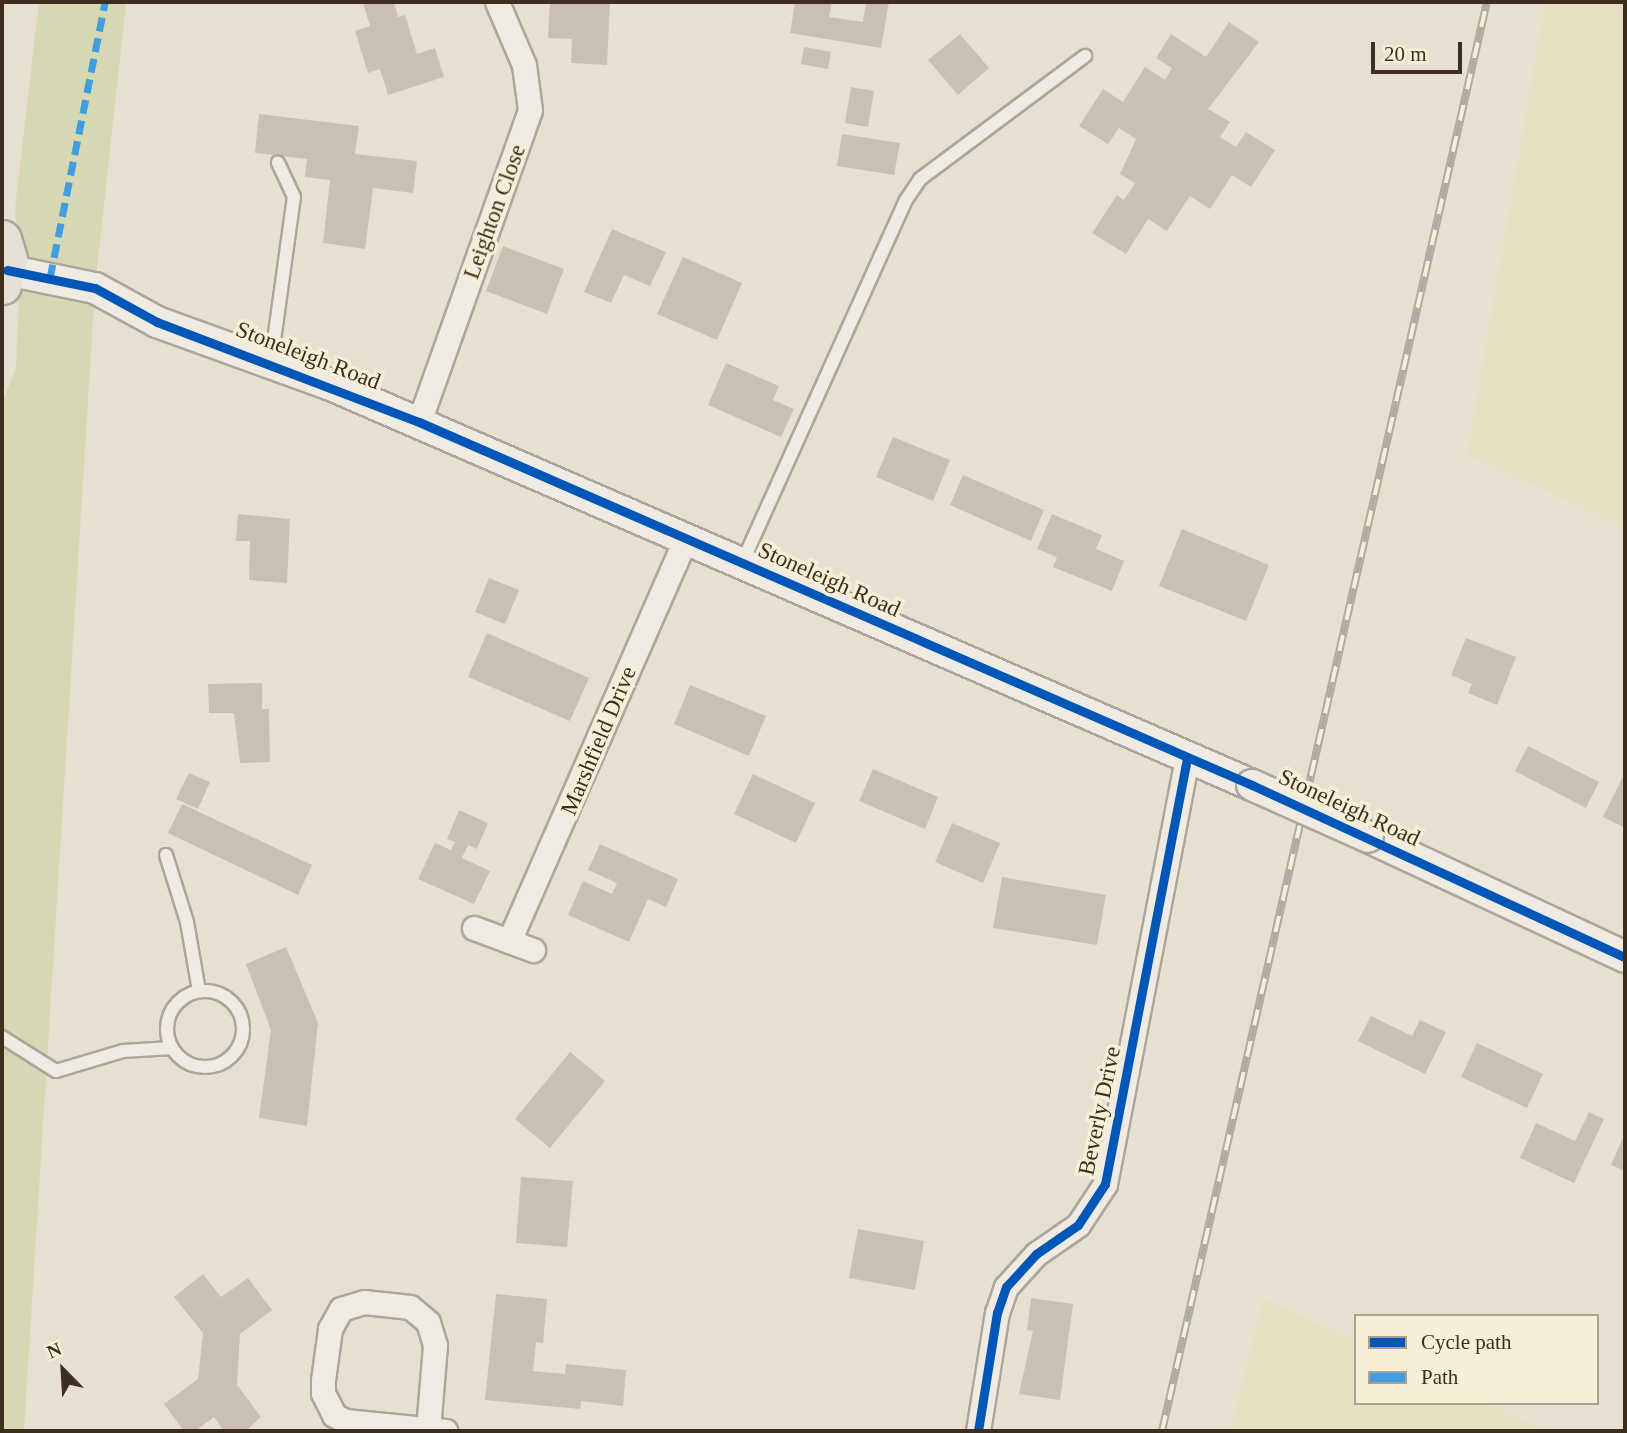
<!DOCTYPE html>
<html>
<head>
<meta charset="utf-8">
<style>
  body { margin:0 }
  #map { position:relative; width:1627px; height:1433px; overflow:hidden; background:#e7e0d1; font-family:"Times New Roman",serif }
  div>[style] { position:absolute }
  .farmland>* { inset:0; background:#e6dfc2 }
  .green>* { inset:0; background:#d6d7b3 }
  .building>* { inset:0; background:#cbbfb2 }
  .roads { filter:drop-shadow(2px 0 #ada599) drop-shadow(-2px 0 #ada599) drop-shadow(0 2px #ada599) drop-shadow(0 -2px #ada599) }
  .service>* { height:12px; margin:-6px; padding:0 6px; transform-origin:6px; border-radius:6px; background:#efebe3 }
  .service>.ring { margin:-6px; padding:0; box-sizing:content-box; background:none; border:12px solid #efebe3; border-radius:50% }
  .minor>* { height:23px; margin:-11.5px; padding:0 11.5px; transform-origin:11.5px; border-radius:11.5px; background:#efebe3 }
  .tertiary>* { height:30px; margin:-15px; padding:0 15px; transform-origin:15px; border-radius:15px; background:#efebe3 }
  .primary>* { height:37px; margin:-18.5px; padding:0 18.5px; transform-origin:18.5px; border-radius:18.5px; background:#e6e1d4 }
  .rail>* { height:8px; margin-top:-4px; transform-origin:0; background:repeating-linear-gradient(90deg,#f7eed8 0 16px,#afaaa2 0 32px); box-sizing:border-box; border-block:2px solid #afaaa2 }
  .bridges { filter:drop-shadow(2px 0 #ada599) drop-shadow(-2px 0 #ada599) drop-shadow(0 2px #ada599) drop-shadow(0 -2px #ada599) }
  .tertiary-bridge>* { height:30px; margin:-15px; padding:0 15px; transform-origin:15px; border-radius:15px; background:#efebe3 }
  .quiet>* { height:7px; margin-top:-3.5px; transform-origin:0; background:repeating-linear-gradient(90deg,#3f9de0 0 14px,transparent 0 21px) }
  .cycleway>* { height:9px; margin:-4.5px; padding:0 4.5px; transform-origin:4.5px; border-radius:4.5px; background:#0057b8 }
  span { translate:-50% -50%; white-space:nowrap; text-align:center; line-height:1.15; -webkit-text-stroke:7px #f7eed8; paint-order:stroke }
  .street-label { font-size:23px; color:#3d2e20 }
  .frame { position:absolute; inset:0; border:4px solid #3d2e20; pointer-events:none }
  .legend { position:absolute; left:1354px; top:1314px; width:245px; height:91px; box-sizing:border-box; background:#f7eed8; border:2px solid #ada18e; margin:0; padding:9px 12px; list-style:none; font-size:21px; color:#3d2e20 }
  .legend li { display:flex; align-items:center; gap:14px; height:35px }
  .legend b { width:35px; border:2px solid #ada18e }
  .north { position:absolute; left:28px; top:1335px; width:70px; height:70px; -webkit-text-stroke:5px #f7eed8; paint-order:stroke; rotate:336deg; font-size:19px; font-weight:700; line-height:28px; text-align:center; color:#3d2e20 }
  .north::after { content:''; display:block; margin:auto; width:24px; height:32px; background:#3d2e20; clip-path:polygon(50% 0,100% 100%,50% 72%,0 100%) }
  .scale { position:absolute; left:1371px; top:42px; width:91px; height:32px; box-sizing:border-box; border:4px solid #3d2e20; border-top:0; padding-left:9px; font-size:21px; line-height:24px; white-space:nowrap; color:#3d2e20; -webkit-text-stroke:5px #f7eed8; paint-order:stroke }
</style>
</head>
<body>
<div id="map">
  <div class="farmland">
    <div style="clip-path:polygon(1545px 2px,1625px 2px,1625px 527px,1467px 455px)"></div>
    <div style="clip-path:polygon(1263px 1298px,1356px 1342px,1356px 1403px,1486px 1403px,1546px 1431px,1230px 1431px)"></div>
  </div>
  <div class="green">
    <div style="clip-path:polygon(39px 2px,126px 2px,95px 288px,24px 1431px,2px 1431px,2px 403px,16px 368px,20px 275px,15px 209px)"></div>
  </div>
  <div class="building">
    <div style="clip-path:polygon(394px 2px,398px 17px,405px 15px,417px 54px,435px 48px,444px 77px,388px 95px,380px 69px,368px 73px,355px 31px,370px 26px,363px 3px)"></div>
    <div style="clip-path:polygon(550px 2px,610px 2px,607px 65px,571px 63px,572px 39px,548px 38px)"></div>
    <div style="clip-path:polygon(795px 2px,832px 2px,829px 17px,863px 22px,866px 2px,889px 2px,881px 48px,790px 33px)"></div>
    <div style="clip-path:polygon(1229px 22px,1259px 42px,1208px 109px,1230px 122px,1220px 137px,1236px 147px,1246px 132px,1275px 150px,1251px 187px,1232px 175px,1210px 209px,1190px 196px,1167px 231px,1148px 219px,1126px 254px,1092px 233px,1117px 195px,1124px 200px,1135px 183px,1120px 174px,1136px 139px,1119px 128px,1108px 144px,1079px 126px,1103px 89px,1123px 102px,1145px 67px,1165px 80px,1172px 68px,1156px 58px,1171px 34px,1206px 57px)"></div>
    <div style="clip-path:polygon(960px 34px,989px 68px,958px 95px,928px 60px)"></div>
    <div style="clip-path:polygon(804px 47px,831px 52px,828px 69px,801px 64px)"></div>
    <div style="clip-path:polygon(851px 87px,874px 91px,868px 127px,845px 123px)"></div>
    <div style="clip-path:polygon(259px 114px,359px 126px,355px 154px,417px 161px,413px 193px,373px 188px,365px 249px,323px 243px,330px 180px,305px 177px,307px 159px,255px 153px)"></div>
    <div style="clip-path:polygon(842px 134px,900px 143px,894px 175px,837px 166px)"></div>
    <div style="clip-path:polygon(612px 229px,666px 252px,650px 286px,624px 275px,611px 303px,584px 292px)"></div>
    <div style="clip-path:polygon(503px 246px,564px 269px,547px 314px,486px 291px)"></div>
    <div style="clip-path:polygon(683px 257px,742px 283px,717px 340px,657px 314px)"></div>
    <div style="clip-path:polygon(726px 363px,779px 386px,773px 400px,794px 409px,781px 437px,708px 405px)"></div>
    <div style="clip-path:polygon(893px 437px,950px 460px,933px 501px,876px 477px)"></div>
    <div style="clip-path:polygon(963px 475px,1044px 510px,1031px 541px,950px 505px)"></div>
    <div style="clip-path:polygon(238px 514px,290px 519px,287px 583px,249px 580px,250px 541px,236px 541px)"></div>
    <div style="clip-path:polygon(1052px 514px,1102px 535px,1096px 549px,1124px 561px,1112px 591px,1053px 567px,1057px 557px,1037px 549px)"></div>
    <div style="clip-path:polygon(1182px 529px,1269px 565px,1246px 621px,1159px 586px)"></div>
    <div style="clip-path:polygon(489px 578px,519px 590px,505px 624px,475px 612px)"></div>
    <div style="clip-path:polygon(487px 633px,589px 678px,570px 721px,468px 677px)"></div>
    <div style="clip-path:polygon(1466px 638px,1516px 657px,1497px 705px,1468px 693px,1472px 684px,1451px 675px)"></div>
    <div style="clip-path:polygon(262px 683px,262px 709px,269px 709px,270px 762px,240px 763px,234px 713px,209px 713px,208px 684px)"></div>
    <div style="clip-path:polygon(690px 685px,766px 716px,749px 756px,674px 724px)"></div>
    <div style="clip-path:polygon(1528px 746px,1599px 782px,1586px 808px,1515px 771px)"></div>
    <div style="clip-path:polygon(873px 769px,938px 797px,925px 829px,859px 801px)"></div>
    <div style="clip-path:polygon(1625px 772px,1625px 828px,1603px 817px)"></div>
    <div style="clip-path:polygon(189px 773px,210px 782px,198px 809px,176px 799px)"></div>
    <div style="clip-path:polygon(753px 774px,815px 803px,796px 843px,734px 814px)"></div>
    <div style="clip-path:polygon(182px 804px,312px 865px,298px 895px,168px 833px)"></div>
    <div style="clip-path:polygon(459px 810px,488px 823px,477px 849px,468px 845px,462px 858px,490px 871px,474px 904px,418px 879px,435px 843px,451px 850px,455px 842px,447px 839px)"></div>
    <div style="clip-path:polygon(952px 823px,1000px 843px,983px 883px,935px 862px)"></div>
    <div style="clip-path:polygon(600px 844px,678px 879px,666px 907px,648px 899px,629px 942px,568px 915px,583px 881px,612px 894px,617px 883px,588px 870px)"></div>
    <div style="clip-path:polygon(1002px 877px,1106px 895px,1097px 945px,993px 928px)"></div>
    <div style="clip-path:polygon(286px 947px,318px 1023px,307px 1126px,259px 1118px,271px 1030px,246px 964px)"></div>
    <div style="clip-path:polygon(1371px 1016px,1412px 1036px,1420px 1020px,1446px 1032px,1425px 1074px,1358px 1041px)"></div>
    <div style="clip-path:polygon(1477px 1043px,1543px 1074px,1527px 1108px,1461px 1077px)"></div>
    <div style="clip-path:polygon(570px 1052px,605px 1081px,550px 1148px,515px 1119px)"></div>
    <div style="clip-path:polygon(1589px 1112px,1604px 1119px,1574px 1183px,1520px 1158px,1536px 1123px,1575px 1141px)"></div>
    <div style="clip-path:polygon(1625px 1133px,1625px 1171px,1611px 1165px)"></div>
    <div style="clip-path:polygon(521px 1177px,573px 1181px,567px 1247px,516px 1243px)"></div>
    <div style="clip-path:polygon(858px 1229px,924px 1241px,915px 1290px,849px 1278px)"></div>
    <div style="clip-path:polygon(203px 1274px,221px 1297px,248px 1278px,272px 1310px,240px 1334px,237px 1385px,261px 1417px,246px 1431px,224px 1431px,214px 1417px,195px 1431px,184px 1431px,164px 1404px,198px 1379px,203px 1333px,174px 1297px)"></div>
    <div style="clip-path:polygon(496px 1294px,547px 1299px,543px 1343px,536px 1342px,533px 1371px,565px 1374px,566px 1364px,626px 1370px,623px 1406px,581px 1401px,580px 1409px,485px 1400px)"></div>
    <div style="clip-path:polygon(1031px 1298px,1073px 1304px,1060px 1400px,1019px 1394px,1033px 1331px,1027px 1330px)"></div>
  </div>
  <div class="roads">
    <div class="service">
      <div style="left:271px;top:362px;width:167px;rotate:-82.1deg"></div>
      <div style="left:294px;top:197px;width:38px;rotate:-115deg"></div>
      <div style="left:742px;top:563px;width:398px;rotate:-65.7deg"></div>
      <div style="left:906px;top:200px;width:25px;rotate:-56deg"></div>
      <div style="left:920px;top:179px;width:206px;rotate:-36.7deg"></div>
      <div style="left:166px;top:855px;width:70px;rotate:72.6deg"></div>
      <div style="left:187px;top:922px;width:70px;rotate:80.1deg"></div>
      <div class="ring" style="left:167px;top:991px;width:64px;height:64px"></div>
      <div style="left:2px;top:1037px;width:64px;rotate:32.2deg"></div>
      <div style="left:56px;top:1071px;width:70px;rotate:-16.6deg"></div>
      <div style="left:123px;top:1051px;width:49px;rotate:-3.5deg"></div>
    </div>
    <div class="minor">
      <div style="left:419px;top:422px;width:331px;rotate:-70.4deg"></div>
      <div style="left:530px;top:110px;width:45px;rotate:-97.6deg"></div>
      <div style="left:524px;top:65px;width:69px;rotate:-113.2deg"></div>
      <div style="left:474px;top:928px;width:63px;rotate:20.4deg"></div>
      <div style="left:509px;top:941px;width:440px;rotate:-66.3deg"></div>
      <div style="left:428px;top:1429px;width:84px;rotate:-85.2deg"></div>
      <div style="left:435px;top:1345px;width:24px;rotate:-107deg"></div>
      <div style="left:428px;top:1322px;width:23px;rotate:-140deg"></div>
      <div style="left:410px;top:1307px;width:46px;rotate:-173.8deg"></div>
      <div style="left:364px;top:1302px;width:24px;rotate:163deg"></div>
      <div style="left:341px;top:1309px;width:23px;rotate:119deg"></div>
      <div style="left:330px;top:1329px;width:51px;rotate:97.8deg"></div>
      <div style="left:323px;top:1380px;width:13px;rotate:90deg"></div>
      <div style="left:323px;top:1393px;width:25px;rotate:63deg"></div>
      <div style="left:334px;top:1415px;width:13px;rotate:29deg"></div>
      <div style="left:345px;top:1421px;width:101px;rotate:5.7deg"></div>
      <div style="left:978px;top:1431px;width:120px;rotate:-80.9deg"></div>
      <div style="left:997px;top:1313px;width:28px;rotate:-71deg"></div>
      <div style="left:1006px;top:1287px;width:45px;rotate:-47.7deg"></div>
      <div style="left:1036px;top:1254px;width:51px;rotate:-34.6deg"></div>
      <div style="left:1078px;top:1225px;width:49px;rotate:-56.6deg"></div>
      <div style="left:1105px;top:1184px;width:434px;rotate:-79.1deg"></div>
    </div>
    <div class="tertiary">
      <div style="left:7px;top:270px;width:90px;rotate:11.6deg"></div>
      <div style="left:95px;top:288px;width:71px;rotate:28.7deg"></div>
      <div style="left:157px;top:322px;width:185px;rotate:19.9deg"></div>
      <div style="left:331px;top:385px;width:1004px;rotate:23.48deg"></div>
      <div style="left:1368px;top:837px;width:284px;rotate:25deg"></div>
    </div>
    <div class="primary">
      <div style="left:2px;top:239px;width:21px;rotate:73deg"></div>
      <div style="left:8px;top:259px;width:27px;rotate:103deg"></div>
    </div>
  </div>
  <div class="rail">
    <div style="left:1162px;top:1431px;width:1465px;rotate:-77.19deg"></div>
  </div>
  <div class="bridges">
    <div class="tertiary-bridge">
      <div style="left:1252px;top:785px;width:127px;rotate:24.1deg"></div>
    </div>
  </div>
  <div class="quiet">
    <div style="left:50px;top:278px;width:281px;rotate:-78.7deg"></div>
  </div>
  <div class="cycleway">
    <div style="left:7px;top:270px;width:90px;rotate:11.6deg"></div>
    <div style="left:95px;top:288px;width:71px;rotate:28.7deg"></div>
    <div style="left:157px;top:322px;width:280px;rotate:20.9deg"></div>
    <div style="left:419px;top:422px;width:909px;rotate:23.55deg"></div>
    <div style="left:1252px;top:785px;width:411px;rotate:24.8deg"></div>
    <div style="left:978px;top:1431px;width:120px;rotate:-80.9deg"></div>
    <div style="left:997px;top:1313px;width:28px;rotate:-71deg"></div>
    <div style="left:1006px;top:1287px;width:45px;rotate:-47.7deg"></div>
    <div style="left:1036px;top:1254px;width:51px;rotate:-34.6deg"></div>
    <div style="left:1078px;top:1225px;width:49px;rotate:-56.6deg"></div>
    <div style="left:1105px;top:1184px;width:434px;rotate:-79.1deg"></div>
  </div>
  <div class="street-label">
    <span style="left:495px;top:212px;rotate:-70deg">Leighton Close</span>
    <span style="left:308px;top:356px;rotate:21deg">Stoneleigh Road</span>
    <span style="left:829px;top:580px;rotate:24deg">Stoneleigh Road</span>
    <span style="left:599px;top:741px;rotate:-67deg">Marshfield Drive</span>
    <span style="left:1349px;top:808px;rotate:25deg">Stoneleigh Road</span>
    <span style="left:1100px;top:1111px;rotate:-78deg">Beverly Drive</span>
  </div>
  <div class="frame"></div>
  <ul class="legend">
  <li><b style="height:9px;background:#0057b8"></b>Cycle path</li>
  <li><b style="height:9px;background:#3f9de0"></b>Path</li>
  </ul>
  <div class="north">N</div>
  <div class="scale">20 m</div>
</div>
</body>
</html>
